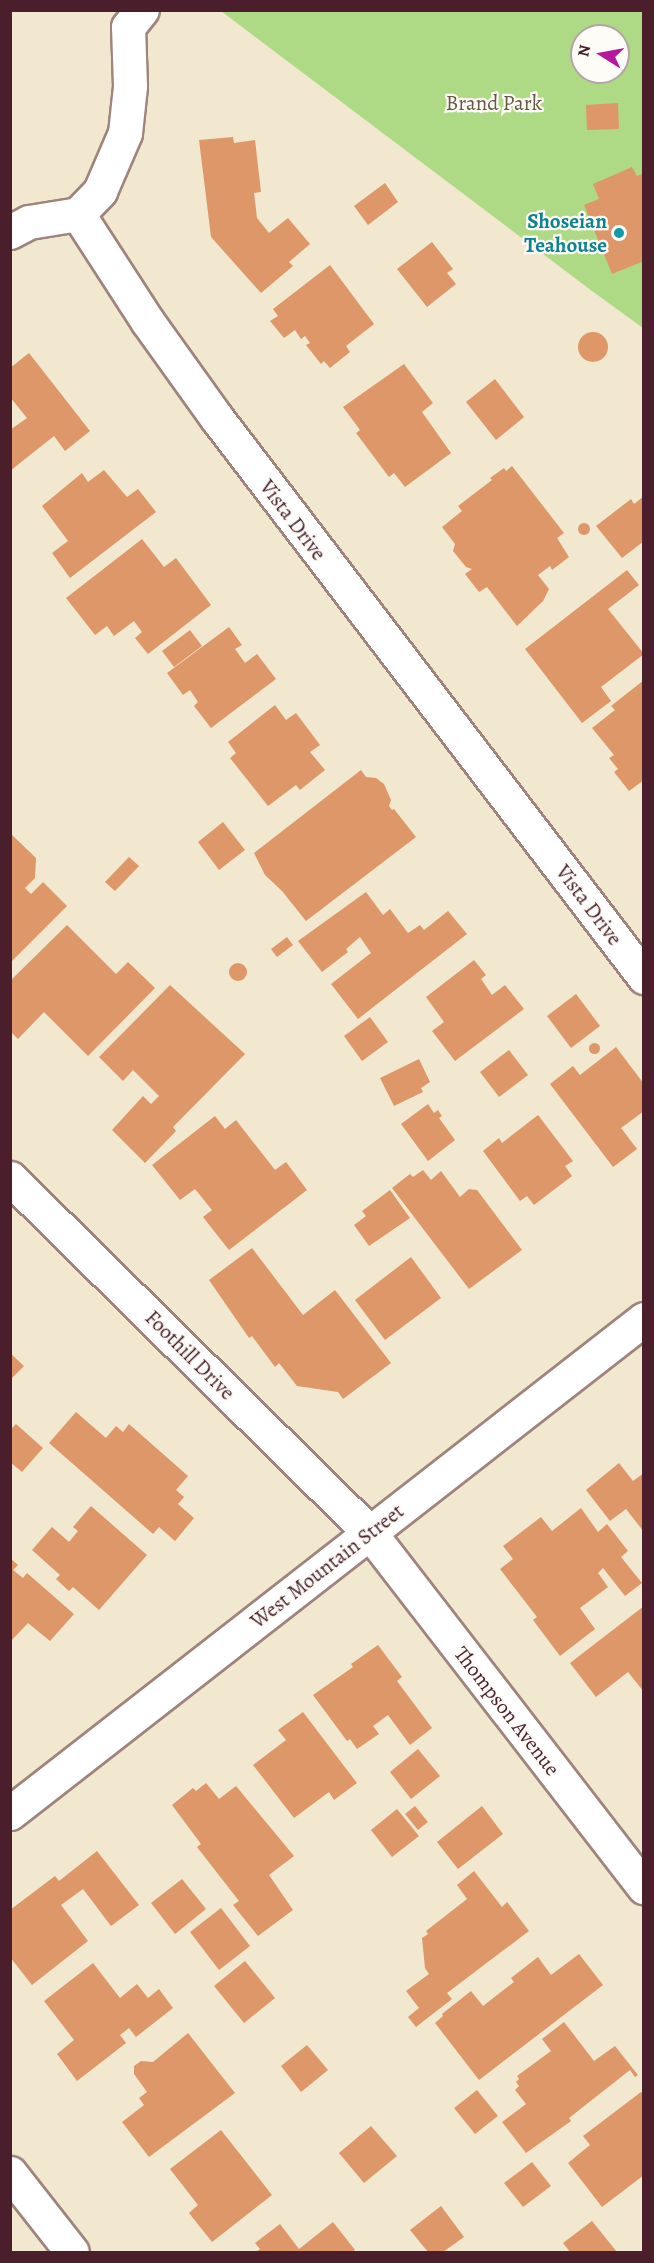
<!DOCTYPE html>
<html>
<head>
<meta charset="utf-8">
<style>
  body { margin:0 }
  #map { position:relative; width:654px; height:2263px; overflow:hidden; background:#f1e8cf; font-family:Alegreya,serif }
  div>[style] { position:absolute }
  .green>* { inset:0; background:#aeda86 }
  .building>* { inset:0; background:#dd9768 }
  .round { border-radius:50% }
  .roads { filter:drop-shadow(2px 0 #9e847d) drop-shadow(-2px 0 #9e847d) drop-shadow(0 2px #9e847d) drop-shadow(0 -2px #9e847d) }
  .minor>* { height:33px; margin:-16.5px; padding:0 16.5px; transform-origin:16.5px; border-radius:16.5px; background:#fff }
  .dots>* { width:16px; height:16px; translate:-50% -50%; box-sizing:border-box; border:3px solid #fdfcf7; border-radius:50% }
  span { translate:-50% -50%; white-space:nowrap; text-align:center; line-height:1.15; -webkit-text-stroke:4.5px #fdfcf7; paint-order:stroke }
  .park-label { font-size:21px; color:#685746 }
  .culture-label { font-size:21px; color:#0d838f; font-weight:700 }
  .right { translate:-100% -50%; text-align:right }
  .street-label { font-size:21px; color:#4a1f2b }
  .frame { position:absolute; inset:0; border:12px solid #4a1f2b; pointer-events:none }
  .north { position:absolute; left:570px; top:24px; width:60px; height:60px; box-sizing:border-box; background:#fdfcf7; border:2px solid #b5a4a5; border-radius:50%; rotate:281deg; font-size:16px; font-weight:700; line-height:24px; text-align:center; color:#4a1f2b }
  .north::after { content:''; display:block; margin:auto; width:21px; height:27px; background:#b5179e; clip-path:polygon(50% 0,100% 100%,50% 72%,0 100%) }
</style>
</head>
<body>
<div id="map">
  <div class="green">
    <div style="clip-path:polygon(evenodd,221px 11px,643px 11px,643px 328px,592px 291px,221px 11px,582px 36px,618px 36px,618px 72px,582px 72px,582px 36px)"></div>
  </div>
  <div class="building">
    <div style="clip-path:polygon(618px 103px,619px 129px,587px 130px,586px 105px)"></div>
    <div style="clip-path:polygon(233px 137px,234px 143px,255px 140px,261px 192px,254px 193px,257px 218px,269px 233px,288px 218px,310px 244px,289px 262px,293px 266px,261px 293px,211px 237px,199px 140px)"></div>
    <div style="clip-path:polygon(632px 167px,637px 176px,644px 173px,644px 261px,612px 274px,584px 205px,599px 199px,593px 184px)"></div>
    <div style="clip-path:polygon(385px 183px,398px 202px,368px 225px,354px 206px)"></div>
    <div style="clip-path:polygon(432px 242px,453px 269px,447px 273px,456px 284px,427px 307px,397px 269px)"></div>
    <div style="clip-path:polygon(330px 265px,374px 324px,346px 346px,350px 352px,330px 368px,324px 361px,321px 364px,306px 345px,310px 343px,305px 336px,301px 339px,295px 330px,284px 338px,270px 321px,278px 316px,273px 309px)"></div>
    <div class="round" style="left:578px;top:332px;width:30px;height:30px"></div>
    <div style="clip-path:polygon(29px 353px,90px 431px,65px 451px,54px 436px,10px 471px,10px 430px,27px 418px,10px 397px,10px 368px)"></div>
    <div style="clip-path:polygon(404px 364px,433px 403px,422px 412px,451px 453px,405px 487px,394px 473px,389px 477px,356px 433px,360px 430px,343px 407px)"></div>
    <div style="clip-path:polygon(495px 379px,524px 417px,496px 440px,466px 402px)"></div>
    <div style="clip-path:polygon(512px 466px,564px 533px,557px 538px,569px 557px,552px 570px,550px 566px,538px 575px,549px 589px,543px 601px,517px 626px,487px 587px,479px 592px,465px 574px,472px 569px,466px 567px,453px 551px,455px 544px,442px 527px,462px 511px,458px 506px,492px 480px,490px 478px,504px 468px,506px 471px)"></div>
    <div style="clip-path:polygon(104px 470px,127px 497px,138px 489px,156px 512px,70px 578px,52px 553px,68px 541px,42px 506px,82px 473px,88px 482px)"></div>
    <div style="clip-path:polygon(644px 496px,644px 541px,622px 558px,596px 526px,631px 499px,634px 504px)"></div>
    <div class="round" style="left:578px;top:523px;width:12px;height:12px"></div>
    <div style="clip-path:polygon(142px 539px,164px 567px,176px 558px,211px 605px,148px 654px,135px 638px,142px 632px,134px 621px,114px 636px,107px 626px,95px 635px,66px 598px)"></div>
    <div style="clip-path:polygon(627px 570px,639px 585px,608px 609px,644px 654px,601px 687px,611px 701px,582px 723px,525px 649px)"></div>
    <div style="clip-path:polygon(229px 627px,242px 645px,235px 649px,245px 663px,257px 654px,276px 679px,211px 728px,194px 706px,198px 702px,190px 690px,183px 695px,167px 673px)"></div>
    <div style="clip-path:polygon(190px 630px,202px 646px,174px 667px,162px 651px)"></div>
    <div style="clip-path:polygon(644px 680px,644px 780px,629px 791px,614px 772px,618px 769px,609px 758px,614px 755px,592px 728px,615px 710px,611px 706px)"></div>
    <div style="clip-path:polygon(275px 705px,286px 720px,296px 713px,320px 745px,310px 752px,325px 770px,300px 790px,296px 785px,268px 806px,230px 758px,236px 753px,228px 742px)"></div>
    <div style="clip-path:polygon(361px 770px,366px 777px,376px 778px,384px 784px,391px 800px,389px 806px,392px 810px,394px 809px,416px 837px,306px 921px,282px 891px,265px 875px,254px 853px)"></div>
    <div style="clip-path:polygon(223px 822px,245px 850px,219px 870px,198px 842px)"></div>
    <div style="clip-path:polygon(10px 833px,36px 858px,35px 878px,25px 888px,31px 894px,43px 882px,67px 906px,10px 963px)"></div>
    <div style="clip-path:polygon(129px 857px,139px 866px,115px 891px,105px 882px)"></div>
    <div style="clip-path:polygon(366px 892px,383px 915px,390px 909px,408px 933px,420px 925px,424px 930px,448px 911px,467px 934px,358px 1019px,331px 984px,371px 953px,360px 937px,346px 949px,348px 952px,322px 972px,298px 941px)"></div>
    <div style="clip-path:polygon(67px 925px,116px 974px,128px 962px,155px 988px,88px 1056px,44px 1012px,18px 1039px,10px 1031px,10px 981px)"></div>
    <div style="clip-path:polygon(287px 937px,293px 945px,277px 957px,271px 949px)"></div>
    <div style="clip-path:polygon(474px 960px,486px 975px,481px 979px,492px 995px,505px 985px,524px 1009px,455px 1061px,432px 1031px,444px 1022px,426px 997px)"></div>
    <div class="round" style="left:229px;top:963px;width:18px;height:18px"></div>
    <div style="clip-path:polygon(170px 985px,245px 1054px,173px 1127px,176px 1131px,145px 1163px,112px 1130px,143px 1096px,151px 1104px,159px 1096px,133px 1070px,123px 1081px,99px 1057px)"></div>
    <div style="clip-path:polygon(576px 994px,600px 1026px,571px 1048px,547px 1016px)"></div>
    <div style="clip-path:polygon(370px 1017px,388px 1042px,362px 1061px,344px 1036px)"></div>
    <div class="round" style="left:588.5px;top:1042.5px;width:11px;height:11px"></div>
    <div style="clip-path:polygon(616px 1047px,644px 1084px,644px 1111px,621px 1128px,637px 1149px,613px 1167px,550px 1084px,573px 1066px,580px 1075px)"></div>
    <div style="clip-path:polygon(509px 1050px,528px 1075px,499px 1097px,480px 1072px)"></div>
    <div style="clip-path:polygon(419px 1059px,430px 1082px,421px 1088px,423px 1092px,394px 1106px,380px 1078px)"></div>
    <div style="clip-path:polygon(428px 1104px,434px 1113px,438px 1110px,442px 1116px,439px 1118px,455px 1140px,428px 1161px,401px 1124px)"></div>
    <div style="clip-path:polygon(538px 1115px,573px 1161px,565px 1166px,572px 1176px,534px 1205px,527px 1196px,520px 1201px,483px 1151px,499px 1138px,502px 1143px)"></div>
    <div style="clip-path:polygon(215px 1116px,225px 1129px,236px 1120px,275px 1170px,286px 1162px,307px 1190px,229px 1250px,203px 1217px,212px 1210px,195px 1189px,180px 1200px,152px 1165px)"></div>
    <div style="clip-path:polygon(423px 1170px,431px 1180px,441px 1171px,460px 1197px,469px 1189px,477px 1190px,522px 1250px,469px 1289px,392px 1188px,410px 1174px,413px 1177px)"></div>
    <div style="clip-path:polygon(390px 1190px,410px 1218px,369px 1246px,354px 1225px,366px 1216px,362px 1211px)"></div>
    <div style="clip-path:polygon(252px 1248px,303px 1315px,335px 1290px,391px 1363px,343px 1399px,338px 1392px,297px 1386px,279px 1363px,275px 1367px,252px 1336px,249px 1338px,209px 1280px)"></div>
    <div style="clip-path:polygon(411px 1257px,441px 1298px,385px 1340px,355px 1300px)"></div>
    <div style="clip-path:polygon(10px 1353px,24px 1366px,10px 1380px)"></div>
    <div style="clip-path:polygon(76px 1412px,106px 1438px,116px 1426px,123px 1432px,129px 1424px,188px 1476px,176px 1490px,184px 1497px,178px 1504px,194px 1518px,175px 1541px,159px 1527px,153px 1534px,49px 1443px)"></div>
    <div style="clip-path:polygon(16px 1424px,43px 1448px,22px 1472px,10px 1462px,10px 1430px)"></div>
    <div style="clip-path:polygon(619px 1463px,633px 1481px,644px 1473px,644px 1532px,626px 1509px,610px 1521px,586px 1490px)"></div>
    <div style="clip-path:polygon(91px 1506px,147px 1555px,99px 1610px,73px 1587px,69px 1591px,56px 1579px,60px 1575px,32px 1550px,52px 1527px,69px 1542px,78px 1531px,73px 1527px)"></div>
    <div style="clip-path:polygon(581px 1508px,598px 1532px,607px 1524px,628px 1551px,621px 1557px,642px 1583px,625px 1596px,603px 1568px,598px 1573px,608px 1587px,580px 1608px,595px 1629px,560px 1656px,533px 1620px,537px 1617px,500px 1569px,513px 1559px,503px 1546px,541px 1517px,552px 1531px)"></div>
    <div style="clip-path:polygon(10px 1558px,18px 1565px,13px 1570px,23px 1578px,27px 1573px,74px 1614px,50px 1641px,28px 1623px,10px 1642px)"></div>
    <div style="clip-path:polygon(644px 1606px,644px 1692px,628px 1672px,596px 1697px,570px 1663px)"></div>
    <div style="clip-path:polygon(378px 1645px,402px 1677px,397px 1681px,432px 1728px,410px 1745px,388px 1715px,373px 1726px,379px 1734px,357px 1749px,350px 1739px,347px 1741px,313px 1695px,353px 1667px,351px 1664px)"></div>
    <div style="clip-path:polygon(303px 1712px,357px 1783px,334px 1800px,329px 1792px,294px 1818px,253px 1765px,286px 1740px,278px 1730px)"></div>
    <div style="clip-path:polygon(418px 1749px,440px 1776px,411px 1799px,390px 1772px)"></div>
    <div style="clip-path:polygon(206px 1783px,219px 1799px,236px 1786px,294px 1856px,269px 1875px,293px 1910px,258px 1936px,233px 1905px,239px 1901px,197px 1847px,201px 1844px,172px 1805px,193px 1788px,196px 1791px)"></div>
    <div style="clip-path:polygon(415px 1806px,428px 1822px,418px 1830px,405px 1814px)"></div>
    <div style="clip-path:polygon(482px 1806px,503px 1834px,458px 1869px,437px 1842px)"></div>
    <div style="clip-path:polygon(397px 1809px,419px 1836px,392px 1857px,371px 1830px)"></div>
    <div style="clip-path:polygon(97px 1851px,139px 1905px,111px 1926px,83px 1889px,61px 1905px,88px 1941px,32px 1985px,10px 1957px,10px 1910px,55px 1876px,59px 1881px)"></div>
    <div style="clip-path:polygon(474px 1871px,502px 1907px,507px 1902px,529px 1931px,447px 1993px,452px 1999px,416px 2027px,408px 2017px,419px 2008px,406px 1991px,429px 1974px,425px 1968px,422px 1938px,428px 1934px,426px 1931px,467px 1899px,457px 1885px)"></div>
    <div style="clip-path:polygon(182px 1879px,206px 1909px,175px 1934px,151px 1903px)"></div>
    <div style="clip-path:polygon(221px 1908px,250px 1946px,219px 1970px,190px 1932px)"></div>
    <div style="clip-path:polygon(579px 1954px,603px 1985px,479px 2080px,435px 2023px,443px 2016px,442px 2014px,471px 1991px,483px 2006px,514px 1982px,511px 1978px,538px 1957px,551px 1975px)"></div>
    <div style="clip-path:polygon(245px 1961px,275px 1998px,244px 2023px,214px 1986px)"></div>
    <div style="clip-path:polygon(93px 1963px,120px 1998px,137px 1984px,148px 1998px,159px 1989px,173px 2008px,136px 2037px,129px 2028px,120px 2035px,126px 2043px,77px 2081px,57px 2054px,74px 2040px,44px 2001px)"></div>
    <div style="clip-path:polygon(564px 2022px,594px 2061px,615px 2046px,638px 2075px,635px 2077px,630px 2070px,569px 2118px,571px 2121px,526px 2153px,502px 2122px,526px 2104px,515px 2090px,519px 2086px,516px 2082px,519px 2079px,517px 2076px,551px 2051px,542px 2039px)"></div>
    <div style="clip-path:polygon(188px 2033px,235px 2093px,149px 2157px,122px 2122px,144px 2105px,139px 2098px,147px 2092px,134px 2074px,134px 2066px,141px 2061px,153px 2062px)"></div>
    <div style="clip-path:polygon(307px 2045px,328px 2070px,301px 2092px,281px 2066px)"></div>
    <div style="clip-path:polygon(477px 2090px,498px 2116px,475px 2134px,454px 2108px)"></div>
    <div style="clip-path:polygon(641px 2092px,644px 2095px,644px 2175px,602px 2207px,568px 2163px,590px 2145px,583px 2136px)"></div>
    <div style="clip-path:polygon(371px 2126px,397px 2156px,364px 2183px,339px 2153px)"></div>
    <div style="clip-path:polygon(221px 2130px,272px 2195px,212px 2242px,189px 2213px,198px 2205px,170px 2169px)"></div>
    <div style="clip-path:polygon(532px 2162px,551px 2186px,523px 2207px,504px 2183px)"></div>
    <div style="clip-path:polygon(441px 2206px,464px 2237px,443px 2252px,428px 2252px,410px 2230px)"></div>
    <div style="clip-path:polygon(592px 2221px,617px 2252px,570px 2252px,563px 2243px)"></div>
    <div style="clip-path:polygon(333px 2222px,355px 2250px,352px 2252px,256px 2252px,260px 2249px,255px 2243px,280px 2224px,299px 2249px)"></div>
  </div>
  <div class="roads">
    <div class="minor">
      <div style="left:78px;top:214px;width:129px;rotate:57.1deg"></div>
      <div style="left:148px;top:322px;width:117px;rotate:54.4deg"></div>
      <div style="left:216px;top:417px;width:705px;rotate:52.61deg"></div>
      <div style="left:78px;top:214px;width:32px;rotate:-46deg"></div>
      <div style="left:100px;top:191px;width:63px;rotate:-66.7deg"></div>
      <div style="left:125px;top:133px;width:47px;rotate:-83.9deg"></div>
      <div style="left:130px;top:86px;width:59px;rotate:-91.9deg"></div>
      <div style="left:128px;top:27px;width:22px;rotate:-51deg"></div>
      <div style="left:10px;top:232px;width:21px;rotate:-28deg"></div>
      <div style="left:29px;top:222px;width:50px;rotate:-9.3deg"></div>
      <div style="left:10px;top:1178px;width:506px;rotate:44.6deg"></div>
      <div style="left:370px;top:1533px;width:448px;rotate:52.3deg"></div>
      <div style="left:10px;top:1813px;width:804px;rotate:-37.93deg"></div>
      <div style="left:10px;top:2173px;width:100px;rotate:51.9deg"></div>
    </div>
  </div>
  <div class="dots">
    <div style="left:619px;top:233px;background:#0f9aa8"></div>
  </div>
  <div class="park-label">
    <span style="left:494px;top:103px">Brand Park</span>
  </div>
  <div class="culture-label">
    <span class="right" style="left:607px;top:233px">Shoseian<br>Teahouse</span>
  </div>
  <div class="street-label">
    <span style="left:293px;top:520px;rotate:53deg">Vista Drive</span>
    <span style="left:589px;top:905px;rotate:53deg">Vista Drive</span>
    <span style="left:190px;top:1355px;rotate:45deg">Foothill Drive</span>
    <span style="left:327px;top:1566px;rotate:-38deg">West Mountain Street</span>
    <span style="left:507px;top:1711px;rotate:52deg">Thompson Avenue</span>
  </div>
  <div class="frame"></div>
  <div class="north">N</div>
</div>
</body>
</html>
